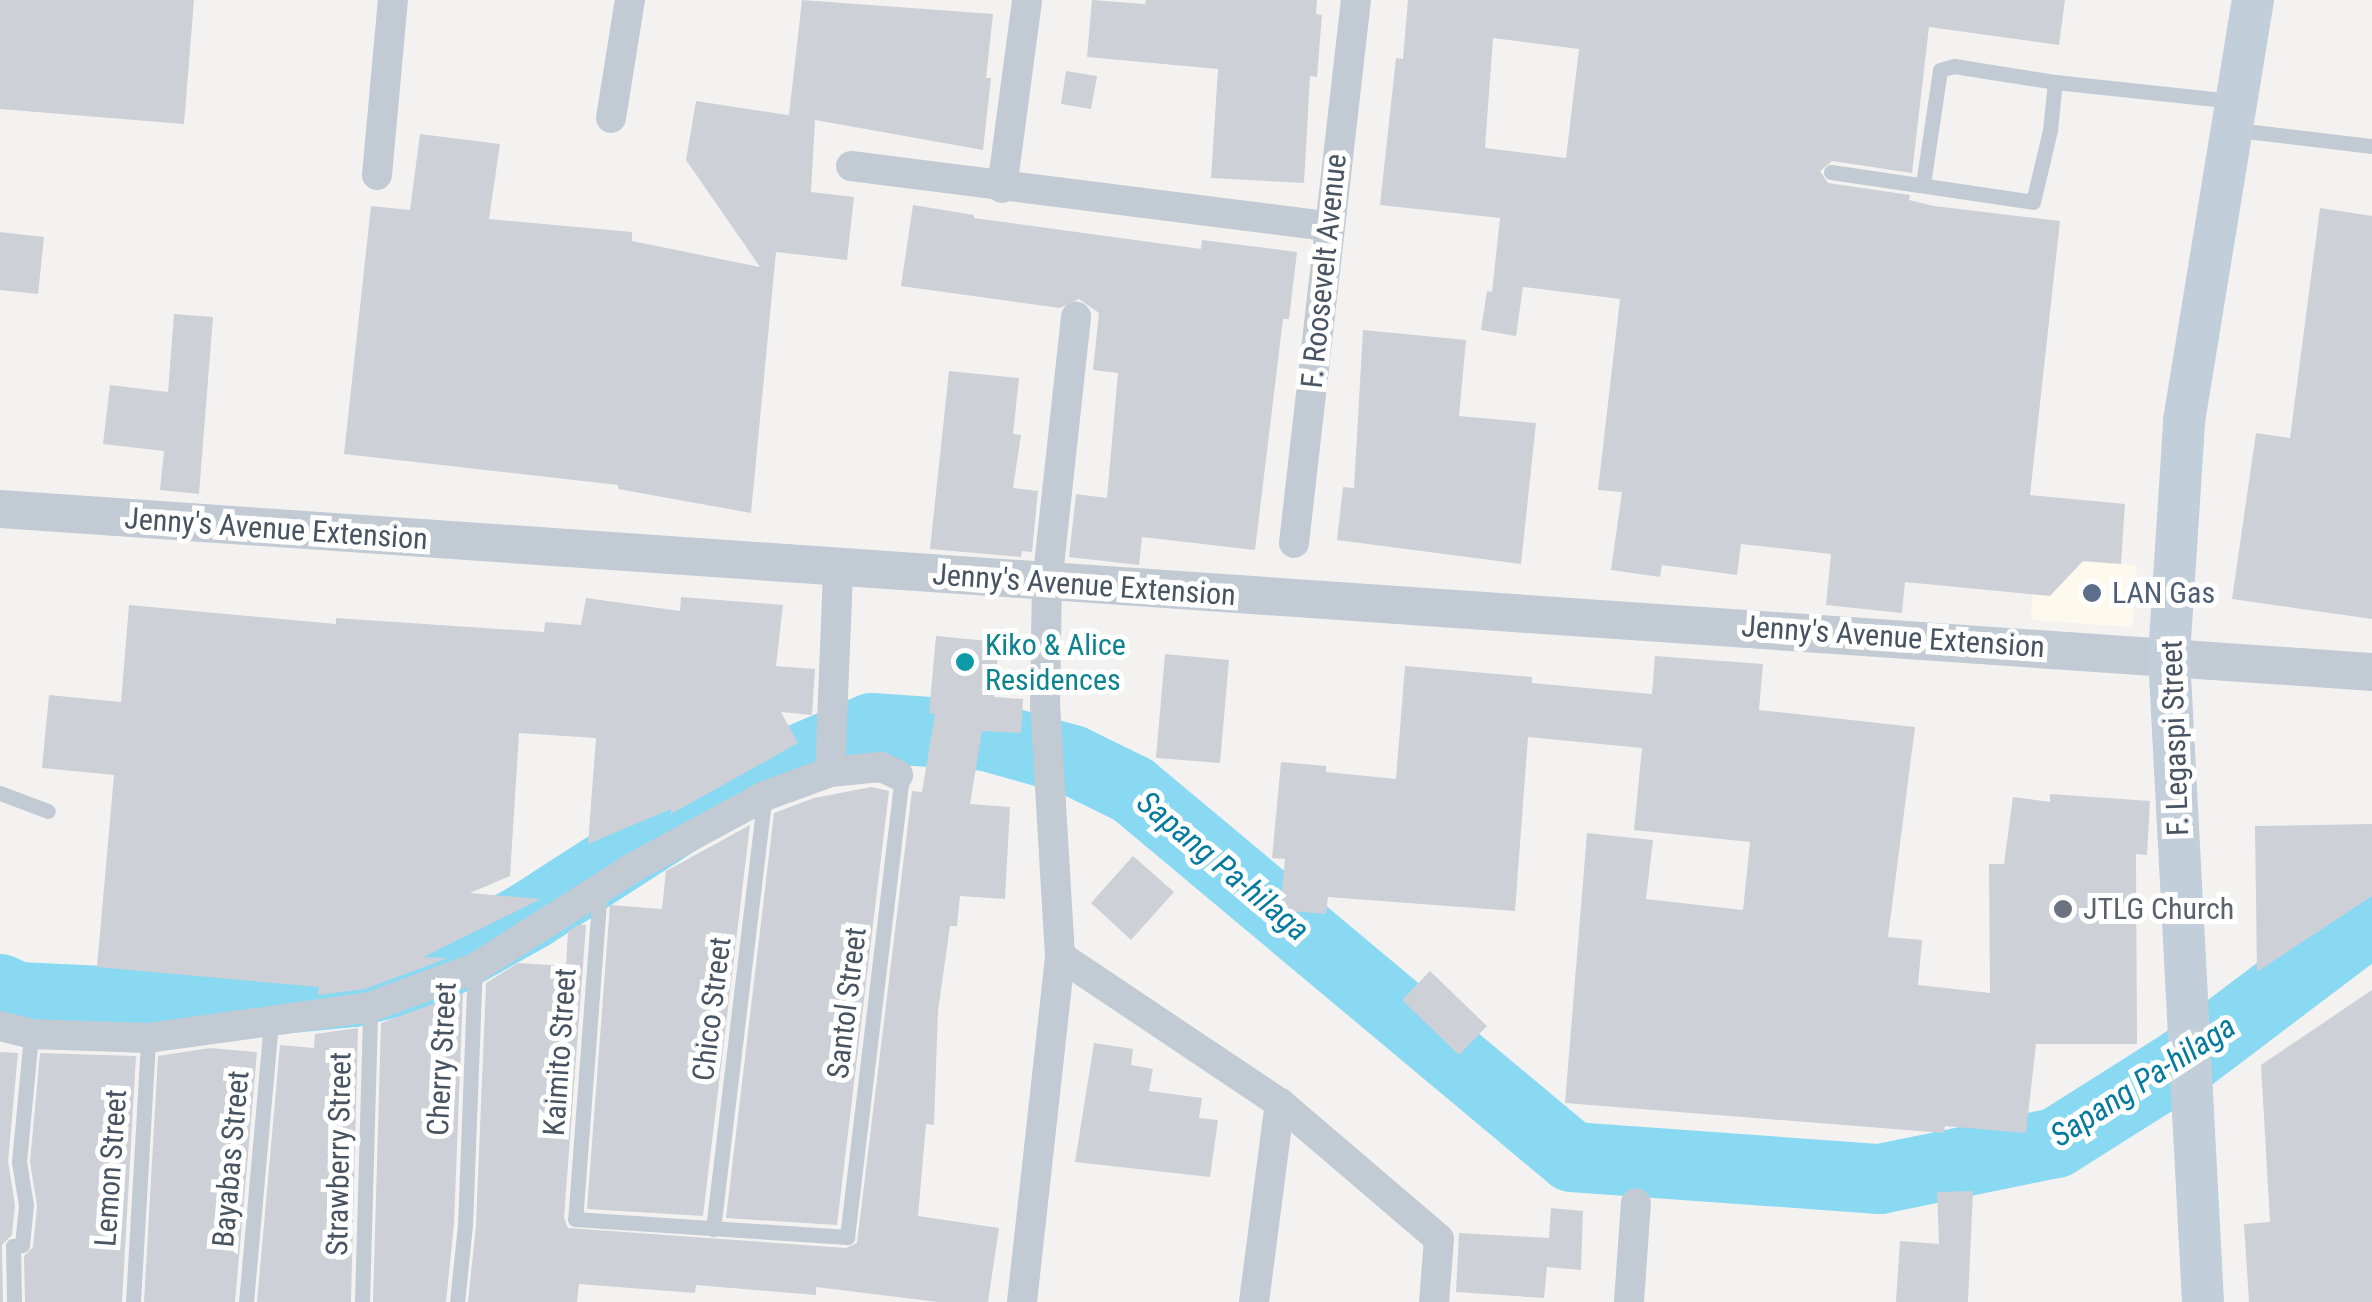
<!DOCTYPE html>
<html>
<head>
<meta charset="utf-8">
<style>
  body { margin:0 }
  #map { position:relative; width:2372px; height:1302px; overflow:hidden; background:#f4f2f1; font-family:"Roboto Condensed",sans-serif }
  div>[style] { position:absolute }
  .commercial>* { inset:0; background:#fdf9ec }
  .river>* { height:70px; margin:-35px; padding:0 35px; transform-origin:35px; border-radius:35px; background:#89d9f2 }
  .building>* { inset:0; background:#cdd0d7 }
  .service>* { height:15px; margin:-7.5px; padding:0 7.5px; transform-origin:7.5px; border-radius:7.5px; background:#c2cbd4 }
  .minor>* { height:30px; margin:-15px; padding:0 15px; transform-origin:15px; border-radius:15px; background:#c2cbd4 }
  .tertiary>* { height:38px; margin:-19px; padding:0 19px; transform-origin:19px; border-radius:19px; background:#c2cbd4 }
  .secondary>* { height:42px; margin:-21px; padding:0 21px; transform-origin:21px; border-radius:21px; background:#c3cedb }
  .dots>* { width:28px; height:28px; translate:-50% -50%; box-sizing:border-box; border:5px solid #fff; border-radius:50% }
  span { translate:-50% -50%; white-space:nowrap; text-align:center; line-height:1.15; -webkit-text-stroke:10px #fff; paint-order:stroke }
  .street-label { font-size:30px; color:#485461 }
  .service-label { font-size:30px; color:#4e5e75 }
  .left { translate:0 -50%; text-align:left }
  .culture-label { font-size:30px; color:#0d838f }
  .worship-label { font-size:30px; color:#5b616d }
  .water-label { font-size:32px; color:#057a9f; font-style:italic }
</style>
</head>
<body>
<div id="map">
  <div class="commercial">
    <div style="clip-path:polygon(2035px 559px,2137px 565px,2132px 627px,2031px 620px)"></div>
  </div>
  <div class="river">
    <div style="left:0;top:989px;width:20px;rotate:24deg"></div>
    <div style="left:18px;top:997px;width:190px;rotate:2.7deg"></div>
    <div style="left:208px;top:1006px;width:147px;rotate:-5.5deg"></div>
    <div style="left:354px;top:992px;width:74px;rotate:-14deg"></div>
    <div style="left:426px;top:974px;width:120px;rotate:-29.3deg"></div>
    <div style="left:531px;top:915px;width:227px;rotate:-32.8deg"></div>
    <div style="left:722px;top:792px;width:163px;rotate:-23.1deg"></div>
    <div style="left:872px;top:728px;width:114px;rotate:4deg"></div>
    <div style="left:986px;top:736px;width:89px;rotate:15.6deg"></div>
    <div style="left:1072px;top:760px;width:68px;rotate:26.2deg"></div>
    <div style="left:1133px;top:790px;width:572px;rotate:39.9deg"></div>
    <div style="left:1572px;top:1157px;width:309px;rotate:4.1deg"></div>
    <div style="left:1880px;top:1179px;width:180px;rotate:-11.6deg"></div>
    <div style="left:2056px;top:1143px;width:151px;rotate:-32.3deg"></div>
    <div style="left:2184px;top:1062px;width:236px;rotate:-37.1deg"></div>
  </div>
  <div class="building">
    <div style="clip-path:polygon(0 0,194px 0,184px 124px,0 109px)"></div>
    <div style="clip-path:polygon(802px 0,993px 14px,986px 78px,991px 78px,983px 150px,815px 120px,811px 192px,854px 197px,847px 260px,776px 252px,751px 513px,618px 489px,618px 485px,344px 454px,371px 206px,410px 210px,420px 134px,500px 144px,489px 219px,632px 232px,632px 241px,760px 267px,686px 160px,696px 101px,794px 116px,789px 115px)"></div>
    <div style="clip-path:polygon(1092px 0,1145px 4px,1146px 0,1317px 0,1316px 14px,1322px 15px,1317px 77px,1310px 76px,1304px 183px,1211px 178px,1218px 69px,1087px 57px)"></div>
    <div style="clip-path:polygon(evenodd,1408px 0,2065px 0,2059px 45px,1929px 27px,1912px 173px,1832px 161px,1820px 171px,1828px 183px,1910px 195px,1909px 200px,1934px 206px,2060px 221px,2030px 495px,2125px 504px,2121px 564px,2083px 561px,2050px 596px,1905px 582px,1902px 613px,1826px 605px,1831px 554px,1741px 544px,1737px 575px,1662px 565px,1660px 577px,1611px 570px,1622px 492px,1598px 490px,1620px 299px,1523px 287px,1516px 336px,1481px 330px,1487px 291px,1492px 292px,1500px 218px,1380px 205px,1396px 58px,1403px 59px,1408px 0,1493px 38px,1579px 49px,1566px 158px,1485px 148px,1493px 38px)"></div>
    <div style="clip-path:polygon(1066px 71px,1097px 76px,1091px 109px,1061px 104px)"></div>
    <div style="clip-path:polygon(913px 205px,974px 215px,974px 218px,1201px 249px,1202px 240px,1297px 252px,1289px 319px,1283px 319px,1255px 550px,1142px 537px,1139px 565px,1069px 557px,1076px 494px,1107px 498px,1118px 373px,1093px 370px,1099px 313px,1079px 299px,1060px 308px,901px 286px)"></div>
    <div style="clip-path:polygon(2320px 208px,2372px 216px,2372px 619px,2232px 599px,2256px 433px,2290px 438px)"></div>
    <div style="clip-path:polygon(0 232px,44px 237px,38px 294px,0 290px)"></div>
    <div style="clip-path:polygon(174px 314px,213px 317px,199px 494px,160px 490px,164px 451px,103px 444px,110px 385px,168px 392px)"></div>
    <div style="clip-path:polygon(1363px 330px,1466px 340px,1459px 416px,1536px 423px,1521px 564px,1337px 540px,1343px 487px,1354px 488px)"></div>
    <div style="clip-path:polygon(949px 371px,1019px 378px,1013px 434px,1021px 435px,1013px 488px,1038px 491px,1032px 552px,1022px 551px,1021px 557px,930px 549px)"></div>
    <div style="clip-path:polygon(681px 597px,783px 605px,776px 666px,815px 669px,812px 715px,781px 712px,798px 743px,671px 814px,671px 809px,588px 844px,596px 738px,519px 733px,510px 876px,470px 893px,541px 899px,423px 957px,448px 958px,365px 989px,318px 995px,319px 987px,97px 967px,114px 775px,42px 768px,49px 695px,121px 702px,129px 605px,336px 624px,336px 618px,544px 632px,545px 622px,581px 625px,586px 598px,680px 611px)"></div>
    <div style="clip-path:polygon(936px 636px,999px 642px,994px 697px,1023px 699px,1021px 733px,982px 731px,970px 804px,1010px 807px,1005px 899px,960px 896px,957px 926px,950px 926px,938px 1011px,934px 1125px,926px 1124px,918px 1216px,999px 1228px,988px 1302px,938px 1302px,816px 1287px,816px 1295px,696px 1285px,695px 1293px,579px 1284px,577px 1302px,468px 1302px,476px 1225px,486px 983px,518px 963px,566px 966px,568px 931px,578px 925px,586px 925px,564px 1218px,568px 1228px,846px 1248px,857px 1243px,912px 791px,922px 792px,935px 714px,929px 713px)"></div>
    <div style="clip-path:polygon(1165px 654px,1229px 660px,1220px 763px,1156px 758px)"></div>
    <div style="clip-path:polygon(1655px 656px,1763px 664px,1759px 710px,1915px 727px,1888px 937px,1922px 940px,1918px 985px,1990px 993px,1989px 864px,2004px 864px,2013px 797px,2050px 802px,2050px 794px,2150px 801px,2147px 855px,2136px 854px,2137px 1044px,2036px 1044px,2026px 1133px,1945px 1126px,1944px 1133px,1565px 1103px,1587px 833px,1653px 840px,1646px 899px,1743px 910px,1750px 842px,1634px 830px,1642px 748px,1528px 737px,1515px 911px,1328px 897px,1326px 914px,1280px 910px,1285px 859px,1272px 858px,1281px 762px,1326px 766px,1326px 772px,1396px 779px,1405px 666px,1532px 677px,1532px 683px,1652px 694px)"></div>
    <div style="clip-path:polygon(871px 787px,889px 791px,837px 1225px,726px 1218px,774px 813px,814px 798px)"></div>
    <div style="clip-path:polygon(2372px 824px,2372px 896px,2257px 972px,2255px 826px)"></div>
    <div style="clip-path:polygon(750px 825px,703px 1216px,587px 1209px,610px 905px,662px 909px,666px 871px)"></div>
    <div style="clip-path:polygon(1133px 856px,1174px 892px,1131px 940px,1091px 903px)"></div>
    <div style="clip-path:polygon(1430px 971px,1487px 1026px,1459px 1055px,1402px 1000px)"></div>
    <div style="clip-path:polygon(2372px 990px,2372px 1302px,2249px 1302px,2244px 1224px,2270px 1222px,2261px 1065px)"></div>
    <div style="clip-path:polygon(463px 993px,454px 1224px,446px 1302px,373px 1302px,381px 1023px)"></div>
    <div style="clip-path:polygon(358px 1028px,351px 1302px,257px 1302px,280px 1045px,314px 1048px,315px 1034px)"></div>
    <div style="clip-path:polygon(1094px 1043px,1133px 1049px,1131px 1065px,1153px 1069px,1149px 1091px,1202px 1098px,1199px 1118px,1218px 1120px,1210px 1177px,1075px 1162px)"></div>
    <div style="clip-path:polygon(210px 1048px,257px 1052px,235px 1302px,144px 1302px,158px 1056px)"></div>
    <div style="clip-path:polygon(0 1052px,18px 1053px,8px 1161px,15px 1205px,12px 1235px,2px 1245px,3px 1302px,0 1302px)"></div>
    <div style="clip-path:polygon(40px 1053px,136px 1056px,122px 1302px,25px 1302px,24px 1256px,33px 1247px,37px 1206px,30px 1162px)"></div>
    <div style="clip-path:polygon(1973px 1191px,1968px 1302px,1896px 1302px,1900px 1241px,1939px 1244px,1937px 1192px)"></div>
    <div style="clip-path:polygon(1551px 1208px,1583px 1211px,1581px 1270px,1547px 1267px,1544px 1298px,1456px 1292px,1459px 1233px,1549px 1238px)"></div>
  </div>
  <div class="service">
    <div style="left:2237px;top:130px;width:136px;rotate:6.8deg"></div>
    <div style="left:1831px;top:172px;width:204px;rotate:8.4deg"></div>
    <div style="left:2033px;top:202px;width:74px;rotate:-76.7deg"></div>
    <div style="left:2050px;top:130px;width:48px;rotate:-84.1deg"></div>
    <div style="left:1923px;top:184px;width:115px;rotate:-81.5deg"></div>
    <div style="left:1940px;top:70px;width:15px;rotate:-16deg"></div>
    <div style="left:1954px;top:66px;width:102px;rotate:9deg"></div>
    <div style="left:2055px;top:82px;width:178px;rotate:6.1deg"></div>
    <div style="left:0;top:793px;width:51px;rotate:20.6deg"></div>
    <div style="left:600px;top:889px;width:331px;rotate:94.3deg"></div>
    <div style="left:575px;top:1219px;width:273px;rotate:3.8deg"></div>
    <div style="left:847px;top:1237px;width:455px;rotate:-83.2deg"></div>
    <div style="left:901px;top:785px;width:10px;rotate:-107deg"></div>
    <div style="left:713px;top:1229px;width:436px;rotate:-83.2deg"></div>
    <div style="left:14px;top:1302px;width:56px;rotate:-91deg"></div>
    <div style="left:13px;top:1246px;width:9px;rotate:-6deg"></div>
    <div style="left:22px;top:1245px;width:40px;rotate:-84.3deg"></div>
    <div style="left:26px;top:1205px;width:44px;rotate:-99.2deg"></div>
    <div style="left:19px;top:1162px;width:129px;rotate:-84.6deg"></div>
    <div style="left:133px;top:1302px;width:264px;rotate:-86.7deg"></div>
    <div style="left:246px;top:1302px;width:283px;rotate:-84.9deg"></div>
    <div style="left:362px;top:1302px;width:295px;rotate:-88.4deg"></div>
    <div style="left:457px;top:1302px;width:77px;rotate:-84.1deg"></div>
    <div style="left:465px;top:1225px;width:257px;rotate:-87.8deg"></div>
  </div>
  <div class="minor">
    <div style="left:611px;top:118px;width:120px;rotate:-80.9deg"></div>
    <div style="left:851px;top:166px;width:482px;rotate:7.2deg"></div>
    <div style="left:377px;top:175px;width:176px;rotate:-84.8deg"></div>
    <div style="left:1002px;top:188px;width:190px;rotate:-82.4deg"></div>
    <div style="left:1294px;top:543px;width:547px;rotate:-83.49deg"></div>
    <div style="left:830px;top:772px;width:203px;rotate:-87.7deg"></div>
    <div style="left:1060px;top:956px;width:265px;rotate:33.8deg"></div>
    <div style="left:1280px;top:1103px;width:209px;rotate:40.5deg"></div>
    <div style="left:1439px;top:1239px;width:63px;rotate:94.5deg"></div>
    <div style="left:0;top:1026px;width:32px;rotate:14deg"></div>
    <div style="left:31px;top:1034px;width:117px;rotate:2deg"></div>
    <div style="left:148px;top:1038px;width:224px;rotate:-7.9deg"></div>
    <div style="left:370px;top:1007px;width:112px;rotate:-20.4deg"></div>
    <div style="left:475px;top:968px;width:188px;rotate:-32.4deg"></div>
    <div style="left:634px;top:867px;width:149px;rotate:-28.5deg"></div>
    <div style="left:765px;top:796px;width:69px;rotate:-20.3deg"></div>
    <div style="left:830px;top:772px;width:51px;rotate:-5.6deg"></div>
    <div style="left:881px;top:767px;width:19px;rotate:25deg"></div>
    <div style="left:1022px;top:1302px;width:348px;rotate:-83.7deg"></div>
    <div style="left:1060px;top:956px;width:250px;rotate:-93.4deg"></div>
    <div style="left:1045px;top:706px;width:122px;rotate:-89.1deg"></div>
    <div style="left:1047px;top:584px;width:269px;rotate:-83.8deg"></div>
    <div style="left:1254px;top:1302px;width:201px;rotate:-82.6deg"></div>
    <div style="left:1629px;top:1302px;width:99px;rotate:-86deg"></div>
  </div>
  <div class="tertiary">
    <div style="left:0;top:509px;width:2378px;rotate:3.93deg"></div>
  </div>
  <div class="secondary">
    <div style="left:2203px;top:1302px;width:647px;rotate:-93.01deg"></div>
    <div style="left:2169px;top:656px;width:235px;rotate:-86.3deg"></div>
    <div style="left:2184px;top:421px;width:427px;rotate:-80.7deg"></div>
  </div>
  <div class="dots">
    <div style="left:2092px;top:593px;background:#5c6f8a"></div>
    <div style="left:965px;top:662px;background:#0f9aa8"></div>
    <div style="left:2063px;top:909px;background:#6b7280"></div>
  </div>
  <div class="street-label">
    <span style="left:1324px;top:271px;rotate:-84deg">F. Roosevelt Avenue</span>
    <span style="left:276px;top:529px;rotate:4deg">Jenny's Avenue Extension</span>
    <span style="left:1084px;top:585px;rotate:4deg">Jenny's Avenue Extension</span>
    <span style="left:1893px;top:637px;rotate:4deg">Jenny's Avenue Extension</span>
    <span style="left:2175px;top:738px;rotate:-92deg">F. Legaspi Street</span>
    <span style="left:847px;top:1003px;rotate:-83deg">Santol Street</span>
    <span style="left:712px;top:1009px;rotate:-83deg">Chico Street</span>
    <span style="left:560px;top:1052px;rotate:-86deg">Kaimito Street</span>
    <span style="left:442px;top:1059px;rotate:-87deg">Cherry Street</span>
    <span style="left:339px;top:1154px;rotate:-89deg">Strawberry Street</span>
    <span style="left:231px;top:1159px;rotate:-85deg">Bayabas Street</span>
    <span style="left:111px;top:1168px;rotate:-86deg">Lemon Street</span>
  </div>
  <div class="service-label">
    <span class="left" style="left:2112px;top:593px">LAN Gas</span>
  </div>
  <div class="culture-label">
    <span class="left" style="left:985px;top:662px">Kiko &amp; Alice<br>Residences</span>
  </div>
  <div class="worship-label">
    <span class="left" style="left:2083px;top:909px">JTLG Church</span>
  </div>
  <div class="water-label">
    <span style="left:1223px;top:866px;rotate:40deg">Sapang Pa-hilaga</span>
    <span style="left:2143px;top:1081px;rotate:-33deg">Sapang Pa-hilaga</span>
  </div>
</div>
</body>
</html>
